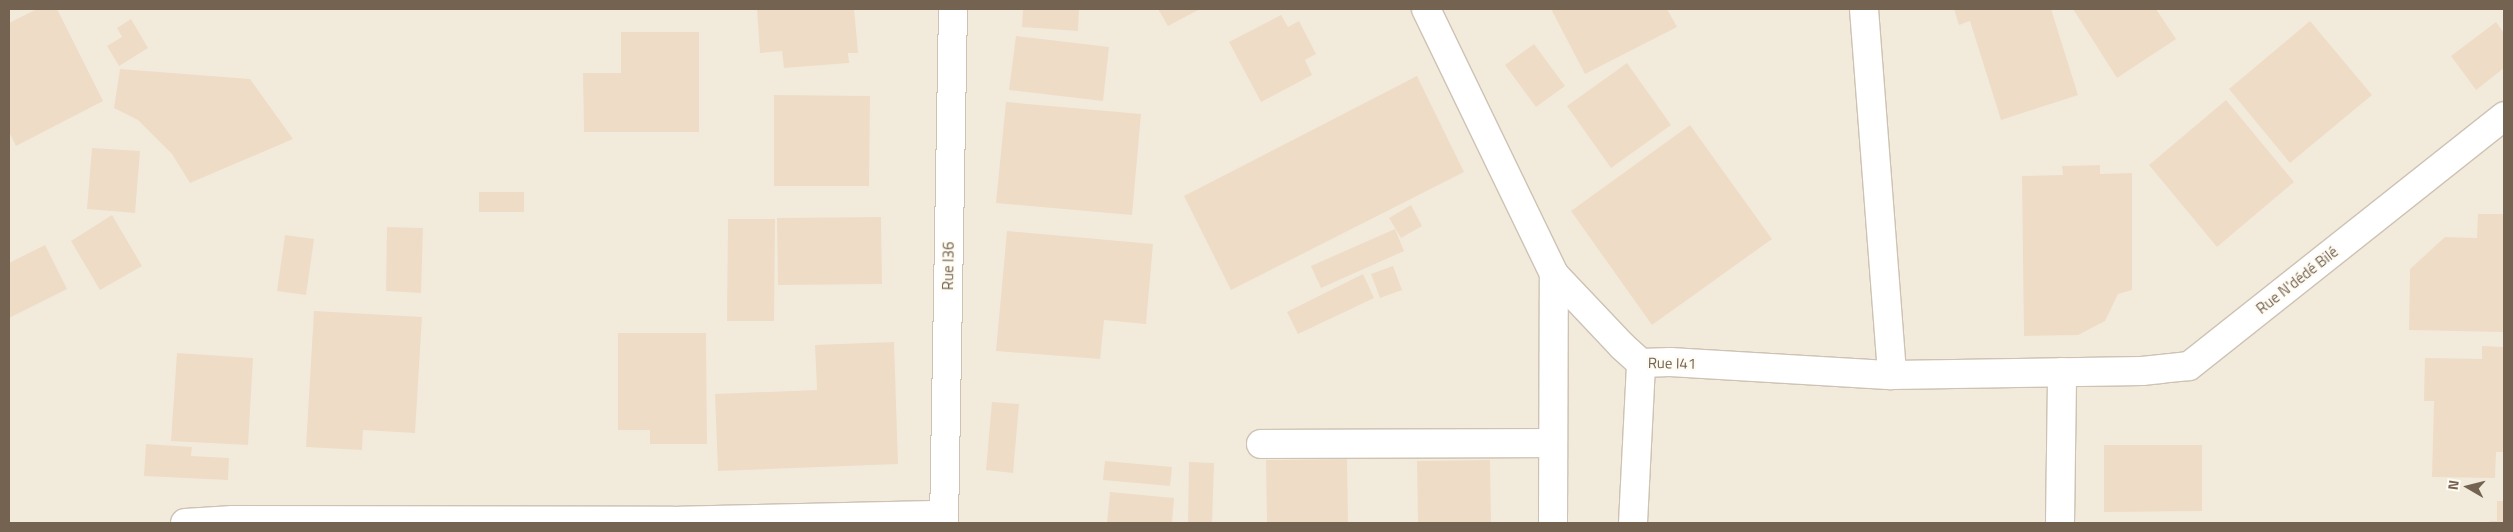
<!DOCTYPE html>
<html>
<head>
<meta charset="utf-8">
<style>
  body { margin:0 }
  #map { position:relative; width:2513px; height:532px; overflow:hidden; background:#fbf8ed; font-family:"Titillium Web",sans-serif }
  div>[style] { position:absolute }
  .residential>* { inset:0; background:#f2ebdb }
  .building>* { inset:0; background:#eedcc6 }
  .roads { filter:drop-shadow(1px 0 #cdc2b3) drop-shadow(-1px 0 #cdc2b3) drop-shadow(0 1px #cdc2b3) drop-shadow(0 -1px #cdc2b3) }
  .minor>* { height:28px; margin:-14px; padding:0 14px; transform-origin:14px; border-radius:14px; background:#fff }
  span { translate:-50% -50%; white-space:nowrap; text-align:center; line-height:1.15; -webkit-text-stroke:4px #fefbf3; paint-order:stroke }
  .street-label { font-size:15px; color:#756351 }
  .frame { position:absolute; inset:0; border:10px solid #756351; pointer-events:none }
  .north { position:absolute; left:2443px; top:462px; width:50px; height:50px; -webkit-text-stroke:4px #fefbf3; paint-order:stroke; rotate:278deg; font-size:14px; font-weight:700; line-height:20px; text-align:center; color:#756351 }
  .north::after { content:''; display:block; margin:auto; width:18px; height:22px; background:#756351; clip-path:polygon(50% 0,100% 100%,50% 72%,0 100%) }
</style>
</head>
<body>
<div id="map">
  <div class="residential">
    <div style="clip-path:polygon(9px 9px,2504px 9px,2504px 523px,9px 523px)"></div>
  </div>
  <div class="building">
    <div style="clip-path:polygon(37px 9px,57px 9px,103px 101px,16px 146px,9px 132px,9px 23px)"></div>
    <div style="clip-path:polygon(757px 9px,854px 9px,858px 53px,848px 53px,849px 63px,784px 68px,782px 51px,760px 53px)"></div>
    <div style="clip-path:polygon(1023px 9px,1079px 9px,1078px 31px,1022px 27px)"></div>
    <div style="clip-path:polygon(1158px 9px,1200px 9px,1168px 26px)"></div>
    <div style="clip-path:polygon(1551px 9px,1667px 9px,1677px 27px,1585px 74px)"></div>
    <div style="clip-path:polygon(1954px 9px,2051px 9px,2078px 95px,2001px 120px,1970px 21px,1959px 25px)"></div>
    <div style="clip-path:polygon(2073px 9px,2156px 9px,2176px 39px,2117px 78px)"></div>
    <div style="clip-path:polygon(1281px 15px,1288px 27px,1299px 21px,1316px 54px,1305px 60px,1312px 75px,1261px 102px,1229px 42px)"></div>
    <div style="clip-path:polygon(131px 19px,148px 48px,119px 66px,107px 46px,122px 37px,117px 28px)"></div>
    <div style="clip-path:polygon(2310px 21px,2372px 95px,2290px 163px,2229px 89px)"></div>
    <div style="clip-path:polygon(2496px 22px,2504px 33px,2504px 68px,2476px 90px,2451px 56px)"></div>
    <div style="clip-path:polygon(621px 32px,699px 32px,699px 132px,584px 132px,583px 73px,621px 73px)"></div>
    <div style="clip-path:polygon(1016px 36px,1109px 47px,1103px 101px,1009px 90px)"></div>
    <div style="clip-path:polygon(1534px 44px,1565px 86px,1536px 107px,1505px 65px)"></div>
    <div style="clip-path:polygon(1627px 63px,1671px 125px,1611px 168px,1567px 106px)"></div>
    <div style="clip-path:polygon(120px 69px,250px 79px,293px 139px,190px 183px,172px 154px,138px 120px,114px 108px)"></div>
    <div style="clip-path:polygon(1417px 76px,1464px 172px,1231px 290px,1184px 196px)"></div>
    <div style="clip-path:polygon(774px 95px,870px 96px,869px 186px,774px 186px)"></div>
    <div style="clip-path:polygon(2226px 100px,2294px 182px,2217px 247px,2149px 165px)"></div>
    <div style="clip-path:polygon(1006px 102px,1141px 114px,1132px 215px,996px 203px)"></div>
    <div style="clip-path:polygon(1690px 125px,1772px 239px,1652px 325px,1571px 211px)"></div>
    <div style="clip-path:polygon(92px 148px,140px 151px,135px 213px,87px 209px)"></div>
    <div style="clip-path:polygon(2100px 165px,2100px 174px,2132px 173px,2132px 290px,2118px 294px,2105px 321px,2078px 335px,2024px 336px,2022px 176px,2063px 175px,2062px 166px)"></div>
    <div style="clip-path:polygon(479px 192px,524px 192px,524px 212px,479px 212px)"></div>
    <div style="clip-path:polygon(1411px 205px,1422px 226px,1401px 238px,1389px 218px)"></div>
    <div style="clip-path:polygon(2478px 214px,2504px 214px,2504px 332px,2409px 330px,2410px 269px,2445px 237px,2477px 238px)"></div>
    <div style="clip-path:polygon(112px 215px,142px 266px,100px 290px,71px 241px)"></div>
    <div style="clip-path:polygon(881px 217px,882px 284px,778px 285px,777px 218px)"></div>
    <div style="clip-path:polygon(728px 219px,775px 219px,774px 321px,727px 321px)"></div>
    <div style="clip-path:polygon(387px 227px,423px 228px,421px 293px,386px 291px)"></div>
    <div style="clip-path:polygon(1395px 229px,1404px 251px,1321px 288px,1311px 266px)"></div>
    <div style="clip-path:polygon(1007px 231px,1153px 244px,1146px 324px,1104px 320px,1100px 359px,996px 351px)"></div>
    <div style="clip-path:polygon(285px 235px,314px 239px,306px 295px,277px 291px)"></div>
    <div style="clip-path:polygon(45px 245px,67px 289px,9px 318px,9px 263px)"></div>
    <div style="clip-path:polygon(1393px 266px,1402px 290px,1380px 298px,1371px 274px)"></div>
    <div style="clip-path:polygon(1363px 274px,1374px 298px,1298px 334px,1287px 312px)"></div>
    <div style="clip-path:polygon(314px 311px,422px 317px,415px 433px,363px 430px,362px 450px,306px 447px)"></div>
    <div style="clip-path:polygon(618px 333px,706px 333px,707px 444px,650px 444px,650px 430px,618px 430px)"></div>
    <div style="clip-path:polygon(894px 342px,898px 464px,718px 471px,715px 394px,817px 390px,815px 345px)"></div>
    <div style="clip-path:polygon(2482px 346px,2504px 347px,2504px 452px,2496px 452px,2495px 478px,2432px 477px,2434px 401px,2424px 401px,2425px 358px,2482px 359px)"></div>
    <div style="clip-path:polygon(177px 353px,253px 358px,248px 445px,171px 441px)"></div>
    <div style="clip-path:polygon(992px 402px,1019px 404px,1013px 473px,986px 470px)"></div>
    <div style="clip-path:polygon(146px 444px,192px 447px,191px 456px,229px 458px,228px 480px,144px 476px)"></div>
    <div style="clip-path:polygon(2104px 445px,2202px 445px,2202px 511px,2104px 512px)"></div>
    <div style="clip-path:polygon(1347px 459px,1348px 523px,1267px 523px,1266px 460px)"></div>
    <div style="clip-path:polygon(1490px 460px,1491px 523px,1418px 523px,1417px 461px)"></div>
    <div style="clip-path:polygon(1105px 461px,1172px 467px,1170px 486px,1103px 480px)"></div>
    <div style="clip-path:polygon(1189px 462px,1214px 463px,1212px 523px,1188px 523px)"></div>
    <div style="clip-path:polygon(1110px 492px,1174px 498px,1172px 523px,1107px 523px)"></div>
    <div style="clip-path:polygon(2497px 501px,2504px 501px,2504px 523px,2490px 523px,2490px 521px,2497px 521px)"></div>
  </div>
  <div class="roads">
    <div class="minor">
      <div style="left:1426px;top:9px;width:294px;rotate:64.2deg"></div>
      <div style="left:1554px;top:274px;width:99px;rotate:46.6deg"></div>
      <div style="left:1622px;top:346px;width:25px;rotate:42deg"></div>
      <div style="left:1641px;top:363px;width:29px;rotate:-2deg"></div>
      <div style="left:1670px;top:362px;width:222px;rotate:3.4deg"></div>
      <div style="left:1892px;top:375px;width:250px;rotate:-0.9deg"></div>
      <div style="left:2142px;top:371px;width:47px;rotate:-6.1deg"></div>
      <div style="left:2189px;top:366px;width:402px;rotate:-38.4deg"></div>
      <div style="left:1864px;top:9px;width:367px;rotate:85.6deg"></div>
      <div style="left:1261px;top:444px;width:291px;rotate:-0.2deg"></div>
      <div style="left:185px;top:523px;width:48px;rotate:-3.6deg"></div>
      <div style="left:233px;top:520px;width:439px;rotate:0.1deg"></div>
      <div style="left:672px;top:521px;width:272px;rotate:-1.3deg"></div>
      <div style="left:944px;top:523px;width:514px;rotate:-89deg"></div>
      <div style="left:1553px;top:523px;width:249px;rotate:-89.8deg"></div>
      <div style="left:1633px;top:523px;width:160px;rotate:-87.1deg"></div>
      <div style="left:2060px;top:523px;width:151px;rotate:-89.2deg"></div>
    </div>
  </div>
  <div class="street-label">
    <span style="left:948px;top:266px;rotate:-89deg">Rue I36</span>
    <span style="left:2297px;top:280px;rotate:-38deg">Rue N'dédé Bilé</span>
    <span style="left:1672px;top:363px;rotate:1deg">Rue I41</span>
  </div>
  <div class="frame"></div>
  <div class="north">N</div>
</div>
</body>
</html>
